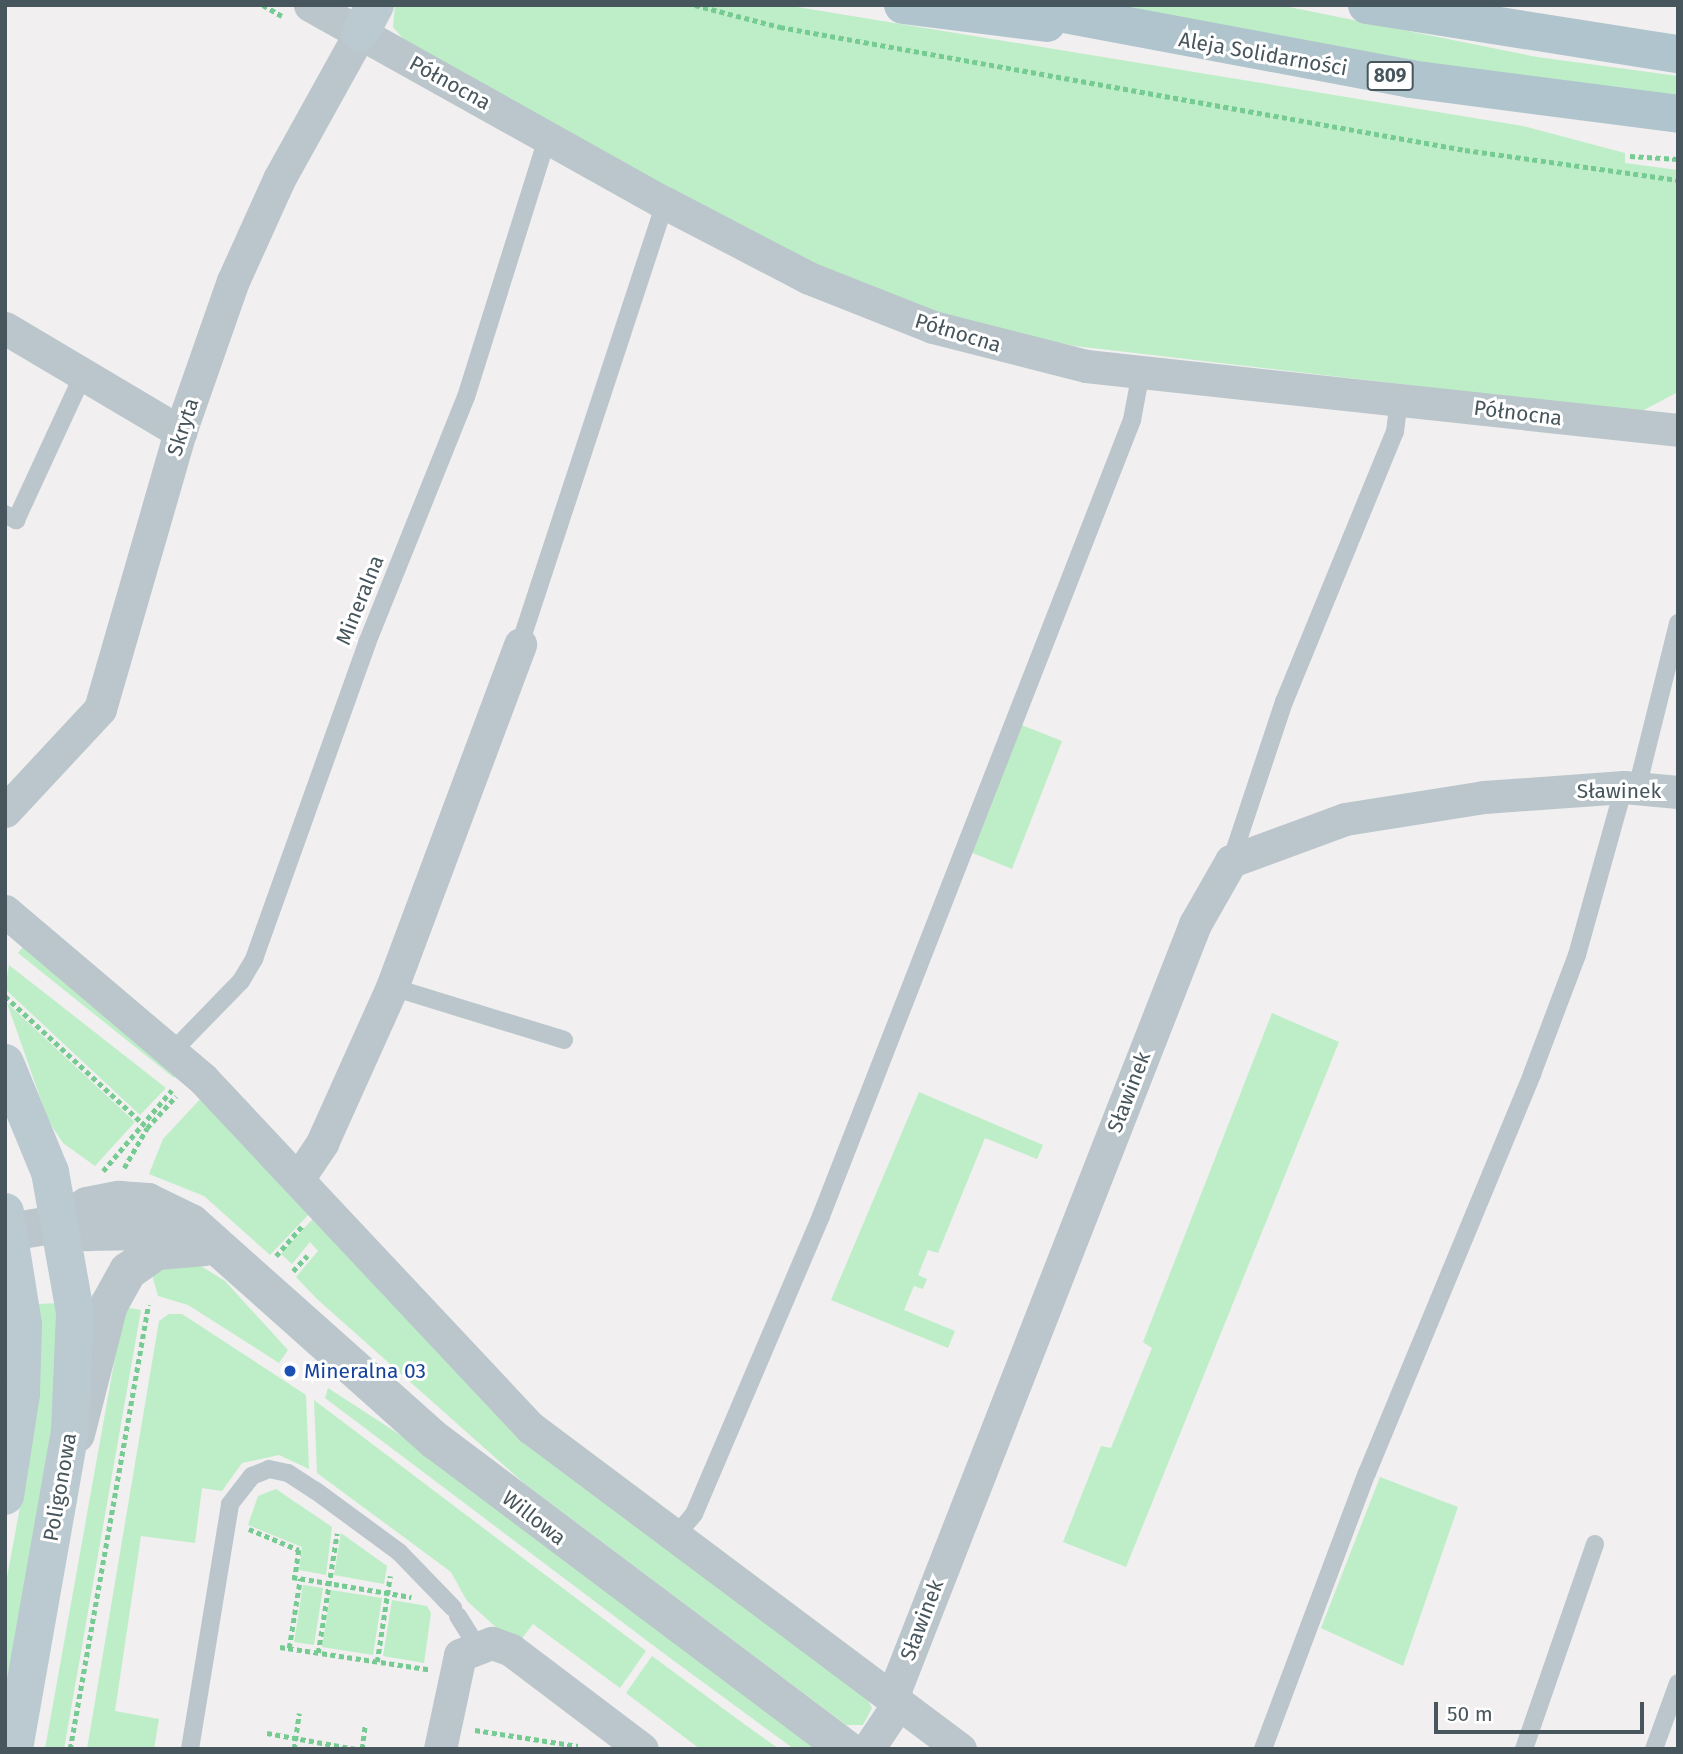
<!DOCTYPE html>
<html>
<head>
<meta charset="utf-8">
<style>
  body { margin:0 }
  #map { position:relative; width:1683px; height:1754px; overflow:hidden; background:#f1efef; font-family:"Fira Sans",sans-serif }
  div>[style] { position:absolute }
  .green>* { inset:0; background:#beeec8 }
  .path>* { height:4.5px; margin-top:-2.25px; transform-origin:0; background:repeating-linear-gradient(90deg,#76cb92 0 5px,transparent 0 8.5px) }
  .service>* { height:18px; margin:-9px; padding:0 9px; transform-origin:9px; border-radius:9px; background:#bac6cb }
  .minor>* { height:33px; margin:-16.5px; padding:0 16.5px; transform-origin:16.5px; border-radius:16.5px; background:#bac6cb }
  .tertiary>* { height:38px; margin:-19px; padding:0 19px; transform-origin:19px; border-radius:19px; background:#bac6cb }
  .secondary>* { height:38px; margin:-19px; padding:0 19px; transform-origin:19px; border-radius:19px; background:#bbc9d0 }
  .primary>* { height:38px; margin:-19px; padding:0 19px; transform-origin:19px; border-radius:19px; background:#afc4cd }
  .dots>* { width:19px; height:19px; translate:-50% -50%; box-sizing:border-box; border:4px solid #fff; border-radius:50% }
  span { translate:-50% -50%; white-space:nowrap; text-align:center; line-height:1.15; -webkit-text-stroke:6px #fff; paint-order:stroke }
  .shield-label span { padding:2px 5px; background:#fff; border:2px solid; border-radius:5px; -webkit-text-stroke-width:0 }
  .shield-label { font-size:19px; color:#47565c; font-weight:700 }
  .street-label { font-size:21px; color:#47565c }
  .transit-label { font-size:21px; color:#164399 }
  .left { translate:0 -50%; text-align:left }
  .frame { position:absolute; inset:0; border:7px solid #47565c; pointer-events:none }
  .scale { position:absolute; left:1434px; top:1702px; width:210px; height:32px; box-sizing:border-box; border:4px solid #47565c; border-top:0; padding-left:9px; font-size:21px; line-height:24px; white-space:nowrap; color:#47565c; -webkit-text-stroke:5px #fff; paint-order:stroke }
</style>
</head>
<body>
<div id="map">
  <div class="green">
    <div style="clip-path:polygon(395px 5px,785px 5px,1523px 126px,1625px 153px,1625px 163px,1678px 170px,1678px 392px,1640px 412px,1075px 346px,980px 327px,884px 295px,792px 254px,519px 107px,405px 41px,393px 27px)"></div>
    <div style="clip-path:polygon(1100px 5px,1279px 5px,1537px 57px,1678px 76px,1678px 98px,1303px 46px)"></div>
    <div style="clip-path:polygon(1019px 724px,1062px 741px,1012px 869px,963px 849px)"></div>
    <div style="clip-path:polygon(26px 943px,178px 1073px,174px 1078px,18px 953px)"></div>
    <div style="clip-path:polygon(9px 965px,166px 1088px,140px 1115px,5px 989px)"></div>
    <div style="clip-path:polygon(7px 1003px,135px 1122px,95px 1166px,63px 1143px,48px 1120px)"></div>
    <div style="clip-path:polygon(1272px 1013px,1339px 1042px,1126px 1567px,1063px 1542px,1101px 1446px,1111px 1448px,1152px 1348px,1143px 1342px)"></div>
    <div style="clip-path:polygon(919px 1092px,1043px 1145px,1037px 1159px,985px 1138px,938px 1253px,928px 1250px,918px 1275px,927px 1279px,923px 1289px,914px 1286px,904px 1310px,955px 1331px,948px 1348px,831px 1300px)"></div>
    <div style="clip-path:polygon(204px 1095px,312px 1211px,270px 1255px,204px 1196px,149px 1174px,163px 1139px)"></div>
    <div style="clip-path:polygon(318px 1213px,556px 1467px,868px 1700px,872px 1708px,863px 1725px,846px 1725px,525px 1484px,317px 1299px,296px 1277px,318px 1251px,310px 1242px,292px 1264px,281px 1254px)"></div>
    <div style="clip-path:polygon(159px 1264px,201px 1266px,225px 1281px,288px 1350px,279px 1363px,188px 1305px,158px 1296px,152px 1275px)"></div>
    <div style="clip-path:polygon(58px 1303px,58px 1390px,5px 1707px,5px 1588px,27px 1469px,38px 1304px)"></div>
    <div style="clip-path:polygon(124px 1307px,141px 1310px,64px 1749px,45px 1749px)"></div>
    <div style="clip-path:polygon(169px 1314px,182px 1314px,306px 1395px,309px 1469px,279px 1455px,242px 1463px,222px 1491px,202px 1488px,195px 1543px,141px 1536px,115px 1711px,159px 1719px,154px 1749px,87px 1749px,159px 1321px)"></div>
    <div style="clip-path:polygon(328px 1388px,405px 1438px,815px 1749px,794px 1749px,666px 1655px,325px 1398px)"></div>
    <div style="clip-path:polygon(314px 1400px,646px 1651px,620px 1688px,533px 1624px,520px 1641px,499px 1630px,467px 1601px,451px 1572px,317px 1473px)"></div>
    <div style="clip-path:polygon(1380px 1477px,1458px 1507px,1403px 1666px,1321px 1628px)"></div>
    <div style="clip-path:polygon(276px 1489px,332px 1527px,326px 1575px,299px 1570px,302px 1547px,248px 1525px,258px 1496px)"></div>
    <div style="clip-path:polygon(341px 1533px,387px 1566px,384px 1584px,334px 1575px)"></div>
    <div style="clip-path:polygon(303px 1585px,323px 1588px,314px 1645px,294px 1642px)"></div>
    <div style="clip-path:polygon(331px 1590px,382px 1598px,373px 1655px,322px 1647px)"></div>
    <div style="clip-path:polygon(392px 1600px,427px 1606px,431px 1613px,424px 1663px,383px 1656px)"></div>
    <div style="clip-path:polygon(652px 1656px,744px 1724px,779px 1749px,700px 1749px,626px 1693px)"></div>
  </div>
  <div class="path">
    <div style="left:263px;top:5px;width:22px;rotate:30deg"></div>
    <div style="left:695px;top:5px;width:88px;rotate:14.5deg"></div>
    <div style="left:780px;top:27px;width:696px;rotate:10.18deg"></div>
    <div style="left:1465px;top:150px;width:215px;rotate:8deg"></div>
    <div style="left:1630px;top:156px;width:48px;rotate:3.6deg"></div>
    <div style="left:5px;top:996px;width:188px;rotate:42.8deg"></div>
    <div style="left:124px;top:1168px;width:46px;rotate:-60.1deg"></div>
    <div style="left:147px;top:1128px;width:43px;rotate:-47.8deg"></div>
    <div style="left:103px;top:1171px;width:106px;rotate:-49.6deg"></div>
    <div style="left:276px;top:1256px;width:40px;rotate:-49deg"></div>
    <div style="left:293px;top:1271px;width:21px;rotate:-47deg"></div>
    <div style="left:249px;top:1529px;width:54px;rotate:22.8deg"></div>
    <div style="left:299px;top:1550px;width:28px;rotate:98deg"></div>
    <div style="left:292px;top:1577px;width:121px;rotate:9.5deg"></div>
    <div style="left:280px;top:1647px;width:150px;rotate:8.5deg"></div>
    <div style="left:289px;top:1648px;width:70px;rotate:-80.9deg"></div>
    <div style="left:318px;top:1653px;width:121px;rotate:-81deg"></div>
    <div style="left:377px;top:1662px;width:87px;rotate:-81.4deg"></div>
    <div style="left:475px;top:1730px;width:104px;rotate:8.8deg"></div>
    <div style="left:267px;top:1733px;width:90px;rotate:10.2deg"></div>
    <div style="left:70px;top:1749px;width:451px;rotate:-80deg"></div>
    <div style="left:294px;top:1749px;width:36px;rotate:-82deg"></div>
    <div style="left:362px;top:1749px;width:25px;rotate:-83deg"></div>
  </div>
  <div class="service">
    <div style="left:5px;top:514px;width:13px;rotate:29deg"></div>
    <div style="left:16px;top:520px;width:160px;rotate:-65.2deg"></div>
    <div style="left:520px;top:644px;width:464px;rotate:-71.8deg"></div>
    <div style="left:1637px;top:788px;width:170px;rotate:-76deg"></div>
    <div style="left:1231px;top:861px;width:168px;rotate:-71.6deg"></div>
    <div style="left:1284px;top:702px;width:292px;rotate:-67.7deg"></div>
    <div style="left:1395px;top:432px;width:33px;rotate:-83deg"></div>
    <div style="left:392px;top:987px;width:180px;rotate:17.1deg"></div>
    <div style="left:170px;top:1054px;width:102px;rotate:-45.8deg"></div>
    <div style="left:241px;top:981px;width:26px;rotate:-59deg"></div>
    <div style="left:254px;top:959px;width:336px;rotate:-70.3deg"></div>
    <div style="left:367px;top:643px;width:265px;rotate:-68.1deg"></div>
    <div style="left:466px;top:397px;width:271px;rotate:-72.6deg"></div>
    <div style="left:673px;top:1539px;width:33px;rotate:-50deg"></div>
    <div style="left:694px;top:1514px;width:324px;rotate:-66.9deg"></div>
    <div style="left:821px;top:1216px;width:855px;rotate:-68.66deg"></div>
    <div style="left:1132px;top:420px;width:49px;rotate:-79.4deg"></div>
    <div style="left:458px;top:1616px;width:34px;rotate:58deg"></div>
    <div style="left:190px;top:1749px;width:248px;rotate:-80.7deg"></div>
    <div style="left:230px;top:1504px;width:36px;rotate:-52deg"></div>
    <div style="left:252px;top:1476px;width:18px;rotate:-22deg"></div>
    <div style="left:269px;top:1469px;width:19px;rotate:12deg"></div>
    <div style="left:288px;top:1473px;width:33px;rotate:33deg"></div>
    <div style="left:316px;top:1491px;width:103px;rotate:36.3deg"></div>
    <div style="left:399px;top:1552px;width:78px;rotate:46deg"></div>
    <div style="left:1263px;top:1749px;width:295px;rotate:-69.4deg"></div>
    <div style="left:1367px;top:1473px;width:432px;rotate:-67.5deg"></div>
    <div style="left:1532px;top:1074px;width:127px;rotate:-69.3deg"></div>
    <div style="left:1577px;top:955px;width:174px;rotate:-74.4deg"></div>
    <div style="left:1524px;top:1749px;width:217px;rotate:-70.9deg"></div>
    <div style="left:1654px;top:1749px;width:70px;rotate:-70deg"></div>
  </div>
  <div class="minor">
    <div style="left:310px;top:5px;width:406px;rotate:29.2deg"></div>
    <div style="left:665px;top:203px;width:162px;rotate:27.5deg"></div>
    <div style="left:809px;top:278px;width:133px;rotate:21.6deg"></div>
    <div style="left:933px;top:327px;width:158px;rotate:14.3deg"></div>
    <div style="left:1086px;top:366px;width:595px;rotate:6.17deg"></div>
    <div style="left:5px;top:328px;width:204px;rotate:30.7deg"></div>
    <div style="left:5px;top:811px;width:139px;rotate:-47deg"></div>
    <div style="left:100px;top:709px;width:288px;rotate:-73.9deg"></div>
    <div style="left:180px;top:432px;width:160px;rotate:-70.7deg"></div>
    <div style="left:233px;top:281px;width:112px;rotate:-65.7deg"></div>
    <div style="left:279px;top:179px;width:167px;rotate:-61deg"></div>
    <div style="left:5px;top:911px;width:260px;rotate:40.3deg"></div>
    <div style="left:203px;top:1079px;width:479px;rotate:46.8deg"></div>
    <div style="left:531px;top:1428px;width:536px;rotate:36.81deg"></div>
    <div style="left:300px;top:1176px;width:40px;rotate:-56deg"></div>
    <div style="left:322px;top:1143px;width:171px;rotate:-65.8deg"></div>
    <div style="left:392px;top:987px;width:366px;rotate:-69.5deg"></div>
    <div style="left:440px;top:1749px;width:96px;rotate:-78deg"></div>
    <div style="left:460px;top:1655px;width:34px;rotate:-21deg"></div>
    <div style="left:492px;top:1643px;width:20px;rotate:20deg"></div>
    <div style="left:511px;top:1650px;width:164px;rotate:37.1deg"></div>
    <div style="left:868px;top:1749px;width:50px;rotate:-56.3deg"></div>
    <div style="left:896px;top:1707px;width:17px;rotate:-93deg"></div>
    <div style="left:895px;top:1690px;width:823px;rotate:-68.61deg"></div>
    <div style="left:1195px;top:924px;width:73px;rotate:-60.3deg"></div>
    <div style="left:1231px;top:861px;width:121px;rotate:-20.2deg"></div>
    <div style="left:1345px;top:819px;width:141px;rotate:-9deg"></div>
    <div style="left:1484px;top:797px;width:140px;rotate:-4.1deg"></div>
    <div style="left:1624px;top:787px;width:54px;rotate:5.3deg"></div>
  </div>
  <div class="tertiary">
    <div style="left:63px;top:1223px;width:26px;rotate:21deg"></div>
    <div style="left:87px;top:1232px;width:58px;rotate:-1deg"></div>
    <div style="left:145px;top:1231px;width:44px;rotate:13.1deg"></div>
    <div style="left:10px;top:1232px;width:54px;rotate:-9.6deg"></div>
    <div style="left:63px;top:1223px;width:29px;rotate:-35deg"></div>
    <div style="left:87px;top:1206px;width:33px;rotate:-11deg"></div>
    <div style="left:119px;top:1200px;width:29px;rotate:4deg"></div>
    <div style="left:148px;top:1202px;width:48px;rotate:26deg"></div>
    <div style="left:191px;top:1223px;width:328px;rotate:41.7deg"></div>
    <div style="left:436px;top:1441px;width:513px;rotate:36.91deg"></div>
    <div style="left:76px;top:1434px;width:133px;rotate:-75.7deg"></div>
    <div style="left:109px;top:1305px;width:39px;rotate:-61deg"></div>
    <div style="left:128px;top:1271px;width:35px;rotate:-35deg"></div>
    <div style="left:157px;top:1251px;width:48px;rotate:-4.8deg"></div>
  </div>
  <div class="secondary">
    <div style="left:360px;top:33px;width:32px;rotate:-62deg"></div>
    <div style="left:5px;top:1063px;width:118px;rotate:67.6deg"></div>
    <div style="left:50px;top:1172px;width:143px;rotate:79.9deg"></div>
    <div style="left:75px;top:1313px;width:118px;rotate:92.4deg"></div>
    <div style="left:70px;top:1431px;width:323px;rotate:100deg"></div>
    <div style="left:5px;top:1212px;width:114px;rotate:80.9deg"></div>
    <div style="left:23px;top:1325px;width:69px;rotate:91.7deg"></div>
    <div style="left:21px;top:1394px;width:103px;rotate:98.9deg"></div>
  </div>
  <div class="primary">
    <div style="left:903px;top:5px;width:145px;rotate:7.1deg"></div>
    <div style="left:1016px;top:5px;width:401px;rotate:10.6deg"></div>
    <div style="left:1410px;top:79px;width:270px;rotate:7.4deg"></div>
    <div style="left:1367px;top:5px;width:315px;rotate:9deg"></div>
  </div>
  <div class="dots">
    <div style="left:290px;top:1371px;background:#1a4fb4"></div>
  </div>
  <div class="shield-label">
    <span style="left:1390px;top:76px">809</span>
  </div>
  <div class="street-label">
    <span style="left:1263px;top:54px;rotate:10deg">Aleja Solidarności</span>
    <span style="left:450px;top:83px;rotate:29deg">Północna</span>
    <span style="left:958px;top:333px;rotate:17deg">Północna</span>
    <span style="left:1518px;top:413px;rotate:7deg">Północna</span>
    <span style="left:183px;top:427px;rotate:-72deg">Skryta</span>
    <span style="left:360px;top:600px;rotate:-68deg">Mineralna</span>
    <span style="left:1619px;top:791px">Sławinek</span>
    <span style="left:1129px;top:1092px;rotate:-69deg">Sławinek</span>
    <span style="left:60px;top:1487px;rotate:-80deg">Poligonowa</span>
    <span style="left:534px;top:1518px;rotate:38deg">Willowa</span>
    <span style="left:922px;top:1620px;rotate:-69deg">Sławinek</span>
  </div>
  <div class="transit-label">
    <span class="left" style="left:304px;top:1371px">Mineralna 03</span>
  </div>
  <div class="frame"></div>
  <div class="scale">50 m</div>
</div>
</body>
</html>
